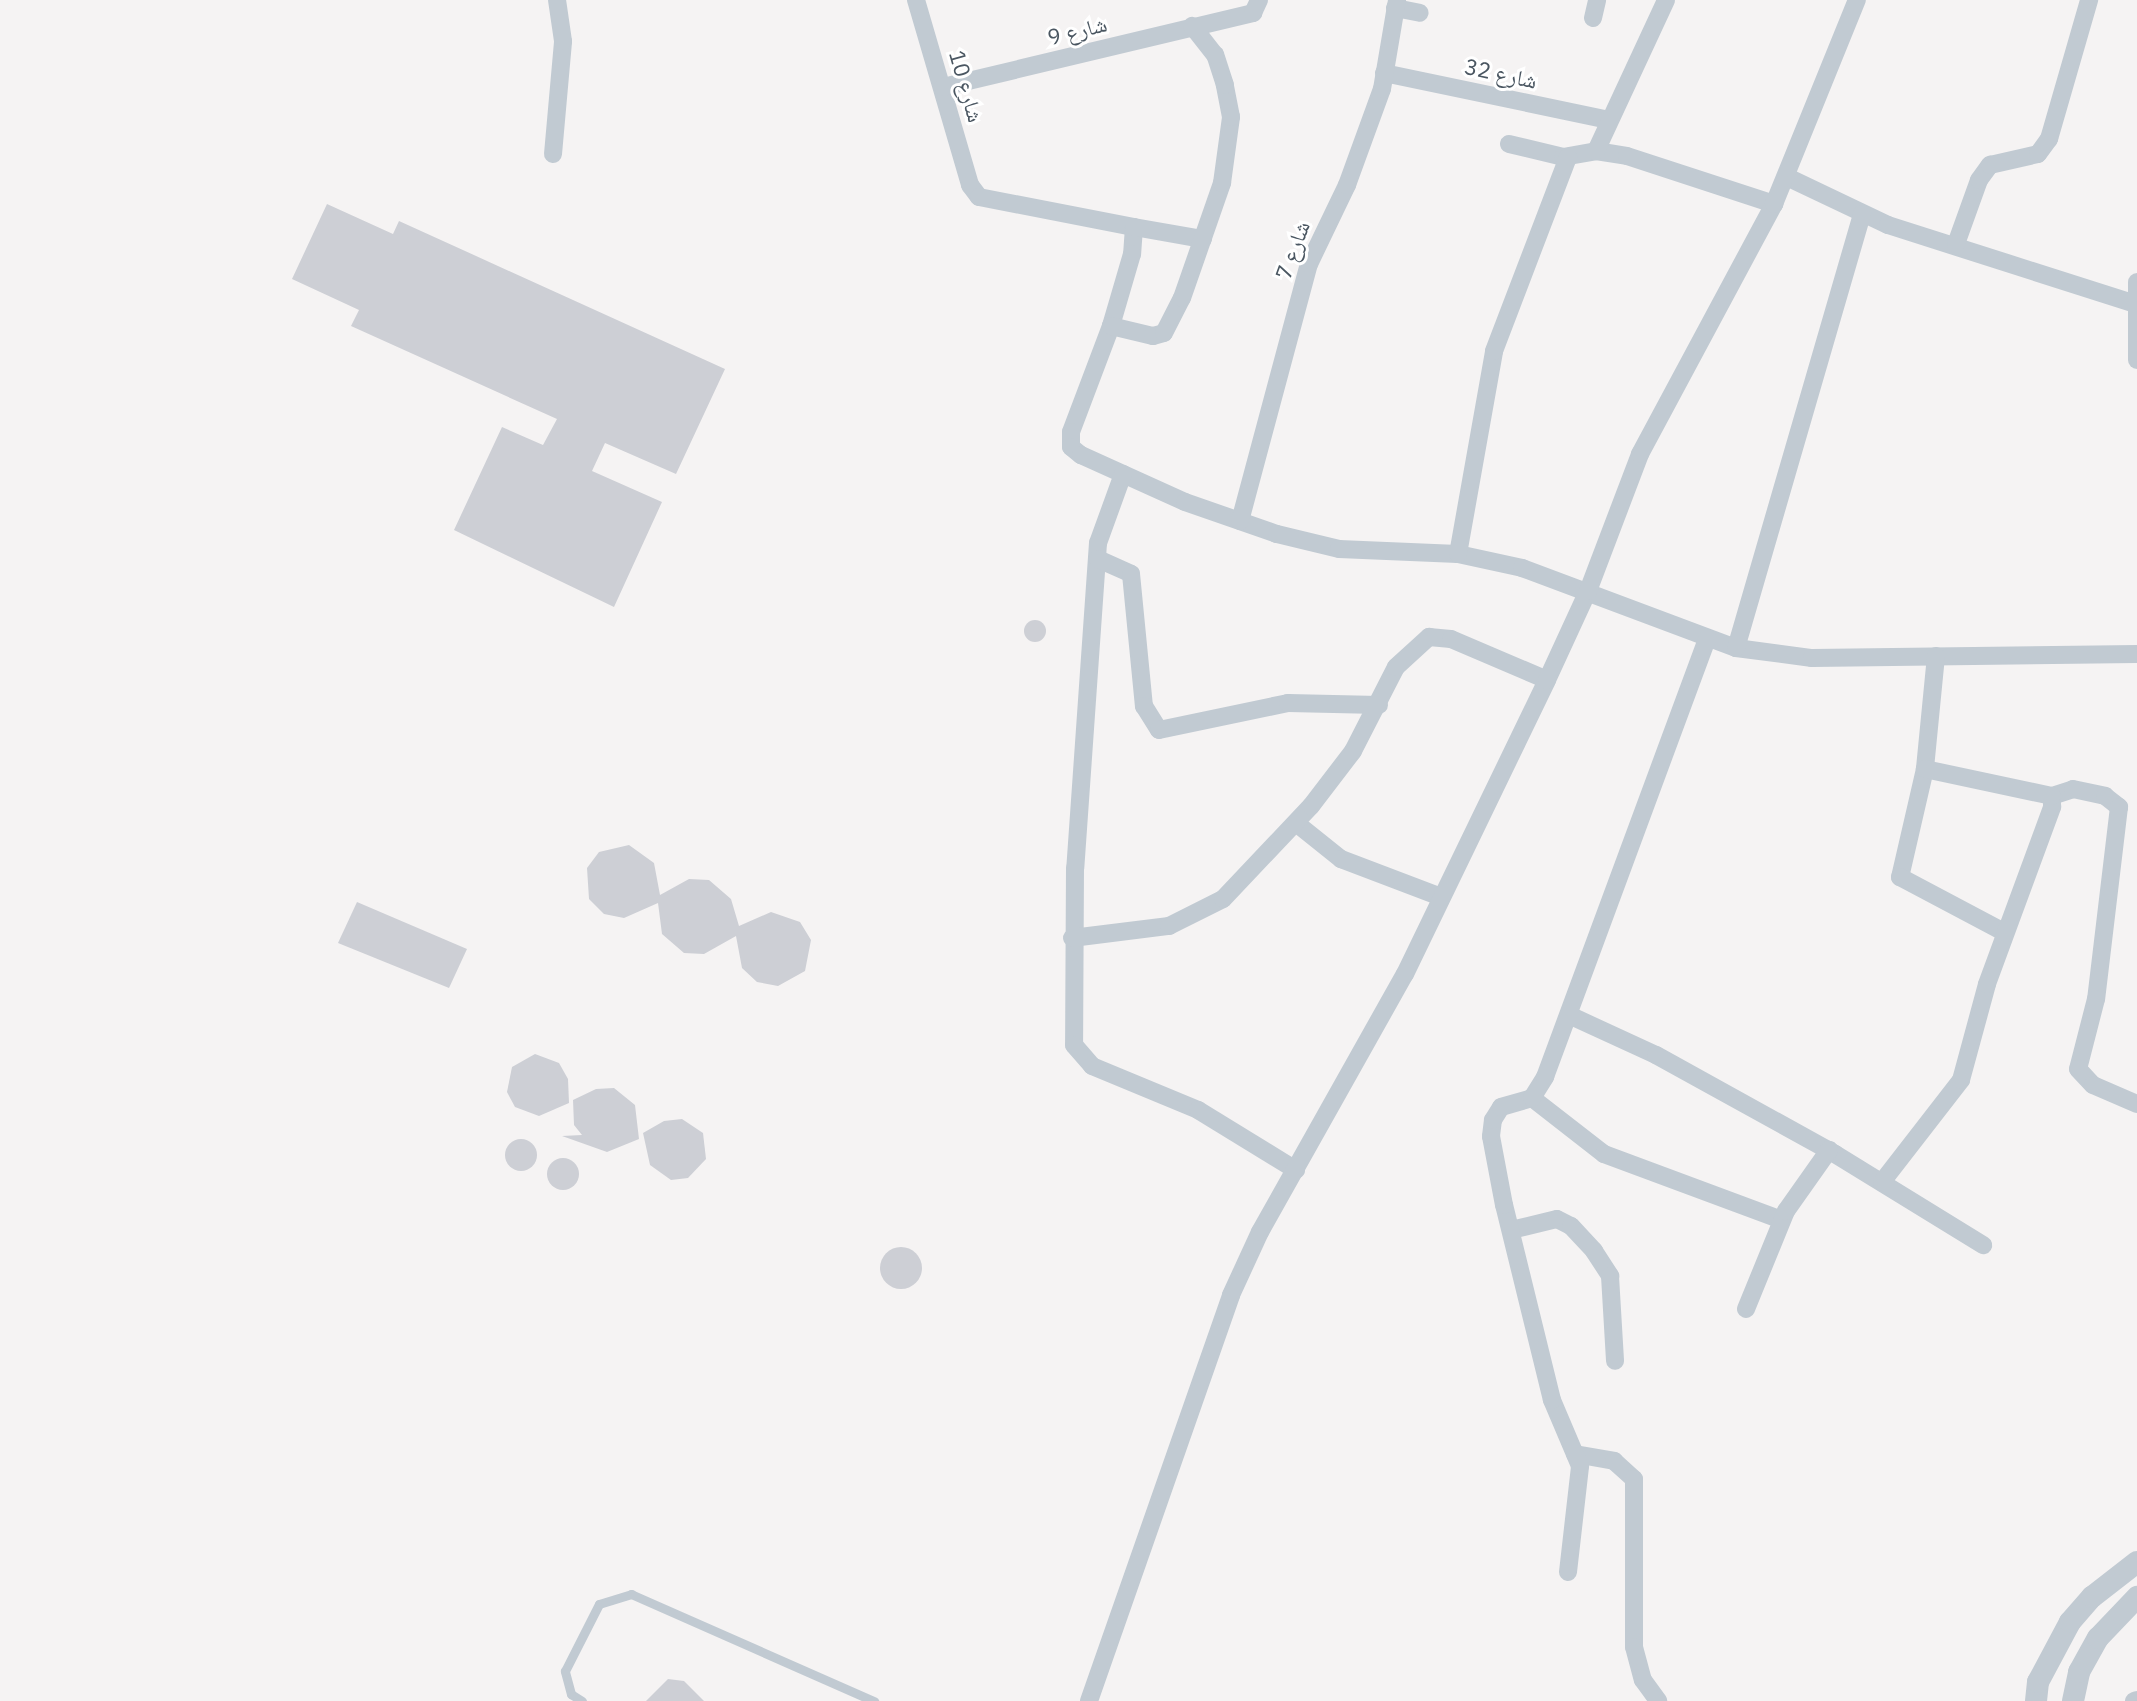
<!DOCTYPE html>
<html>
<head>
<meta charset="utf-8">
<style>
  body { margin:0 }
  #map { position:relative; width:2137px; height:1701px; overflow:hidden; background:#f5f3f3; font-family:"IBM Plex Sans","Noto Naskh Arabic",sans-serif }
  div>[style] { position:absolute }
  .building>* { inset:0; background:#cdcfd5 }
  .round { border-radius:50% }
  .service>* { height:9px; margin:-4.5px; padding:0 4.5px; transform-origin:4.5px; border-radius:4.5px; background:#c1cad2 }
  .minor>* { height:18px; margin:-9px; padding:0 9px; transform-origin:9px; border-radius:9px; background:#c1cad2 }
  .tertiary>* { height:22px; margin:-11px; padding:0 11px; transform-origin:11px; border-radius:11px; background:#c1cad2 }
  span { translate:-50% -50%; white-space:nowrap; text-align:center; line-height:1.15; -webkit-text-stroke:6px #fff; paint-order:stroke }
  .street-label { font-size:22px; color:#4a5661 }
</style>
</head>
<body>
<div id="map">
  <div class="building">
    <div style="clip-path:polygon(327px 204px,393px 234px,399px 221px,725px 369px,676px 474px,605px 443px,592px 471px,662px 502px,614px 607px,454px 530px,502px 427px,543px 445px,557px 419px,351px 326px,359px 310px,292px 279px)"></div>
    <div class="round" style="left:1024px;top:620px;width:22px;height:22px"></div>
    <div style="clip-path:polygon(629px 845px,654px 863px,660px 895px,689px 879px,709px 880px,731px 899px,739px 926px,771px 912px,800px 922px,811px 940px,805px 971px,778px 986px,757px 982px,742px 968px,736px 936px,704px 954px,684px 953px,662px 934px,658px 903px,624px 918px,604px 914px,589px 899px,587px 868px,599px 852px)"></div>
    <div style="clip-path:polygon(357px 902px,467px 949px,449px 988px,338px 943px)"></div>
    <div style="clip-path:polygon(535px 1054px,559px 1063px,568px 1079px,569px 1103px,539px 1116px,515px 1107px,507px 1092px,512px 1067px)"></div>
    <div style="clip-path:polygon(614px 1088px,635px 1105px,639px 1139px,607px 1152px,562px 1136px,582px 1135px,574px 1125px,573px 1100px,596px 1089px)"></div>
    <div style="clip-path:polygon(682px 1119px,703px 1133px,706px 1159px,688px 1178px,671px 1180px,650px 1165px,643px 1133px,664px 1121px)"></div>
    <div class="round" style="left:505px;top:1139px;width:32px;height:32px"></div>
    <div class="round" style="left:547px;top:1158px;width:32px;height:32px"></div>
    <div class="round" style="left:880px;top:1247px;width:42px;height:42px"></div>
    <div style="clip-path:polygon(668px 1679px,684px 1681px,704px 1701px,646px 1701px)"></div>
  </div>
  <div class="service">
    <div style="left:582px;top:1701px;width:13px;rotate:-148deg"></div>
    <div style="left:571px;top:1694px;width:24px;rotate:-105deg"></div>
    <div style="left:565px;top:1671px;width:75px;rotate:-63.1deg"></div>
    <div style="left:599px;top:1604px;width:34px;rotate:-17deg"></div>
    <div style="left:631px;top:1594px;width:266px;rotate:23.8deg"></div>
  </div>
  <div class="minor">
    <div style="left:916px;top:0;width:193px;rotate:73.7deg"></div>
    <div style="left:970px;top:185px;width:15px;rotate:53deg"></div>
    <div style="left:979px;top:197px;width:158px;rotate:11deg"></div>
    <div style="left:1134px;top:227px;width:27px;rotate:94deg"></div>
    <div style="left:1132px;top:254px;width:75px;rotate:106.3deg"></div>
    <div style="left:1111px;top:326px;width:113px;rotate:110.7deg"></div>
    <div style="left:1071px;top:432px;width:15px;rotate:90deg"></div>
    <div style="left:1071px;top:447px;width:13px;rotate:39deg"></div>
    <div style="left:1081px;top:455px;width:114px;rotate:24.3deg"></div>
    <div style="left:1185px;top:502px;width:97px;rotate:19.2deg"></div>
    <div style="left:1277px;top:534px;width:64px;rotate:13.6deg"></div>
    <div style="left:1339px;top:549px;width:119px;rotate:2.4deg"></div>
    <div style="left:1458px;top:554px;width:66px;rotate:12.3deg"></div>
    <div style="left:1522px;top:568px;width:228px;rotate:20.5deg"></div>
    <div style="left:1736px;top:648px;width:77px;rotate:7.5deg"></div>
    <div style="left:1812px;top:658px;width:325px;rotate:-0.7deg"></div>
    <div style="left:1395px;top:8px;width:25px;rotate:11deg"></div>
    <div style="left:1593px;top:18px;width:18px;rotate:-77deg"></div>
    <div style="left:1384px;top:73px;width:229px;rotate:11.8deg"></div>
    <div style="left:943px;top:87px;width:319px;rotate:-13.4deg"></div>
    <div style="left:1253px;top:13px;width:14px;rotate:-65deg"></div>
    <div style="left:1509px;top:144px;width:56px;rotate:13.5deg"></div>
    <div style="left:1563px;top:157px;width:34px;rotate:-10deg"></div>
    <div style="left:1596px;top:151px;width:31px;rotate:9deg"></div>
    <div style="left:1627px;top:156px;width:155px;rotate:18.1deg"></div>
    <div style="left:1596px;top:151px;width:166px;rotate:-65.1deg"></div>
    <div style="left:553px;top:154px;width:113px;rotate:-84.9deg"></div>
    <div style="left:563px;top:41px;width:41px;rotate:-98.3deg"></div>
    <div style="left:1787px;top:177px;width:112px;rotate:25.4deg"></div>
    <div style="left:1888px;top:225px;width:257px;rotate:17.7deg"></div>
    <div style="left:1134px;top:227px;width:70px;rotate:9.9deg"></div>
    <div style="left:1956px;top:244px;width:68px;rotate:-70.2deg"></div>
    <div style="left:1979px;top:180px;width:19px;rotate:-54deg"></div>
    <div style="left:1990px;top:165px;width:49px;rotate:-12.9deg"></div>
    <div style="left:2038px;top:154px;width:19px;rotate:-54deg"></div>
    <div style="left:2049px;top:139px;width:145px;rotate:-73.9deg"></div>
    <div style="left:2137px;top:282px;width:78px;rotate:90deg"></div>
    <div style="left:1111px;top:326px;width:43px;rotate:13.4deg"></div>
    <div style="left:1153px;top:336px;width:11px;rotate:-15deg"></div>
    <div style="left:1164px;top:333px;width:39px;rotate:-63deg"></div>
    <div style="left:1182px;top:298px;width:122px;rotate:-70.8deg"></div>
    <div style="left:1222px;top:183px;width:67px;rotate:-82.2deg"></div>
    <div style="left:1231px;top:117px;width:33px;rotate:-101deg"></div>
    <div style="left:1225px;top:85px;width:32px;rotate:-108deg"></div>
    <div style="left:1215px;top:55px;width:37px;rotate:-128deg"></div>
    <div style="left:1123px;top:474px;width:73px;rotate:109.9deg"></div>
    <div style="left:1098px;top:543px;width:326px;rotate:94deg"></div>
    <div style="left:1075px;top:868px;width:177px;rotate:90.3deg"></div>
    <div style="left:1074px;top:1045px;width:28px;rotate:49deg"></div>
    <div style="left:1092px;top:1066px;width:115px;rotate:22.5deg"></div>
    <div style="left:1198px;top:1110px;width:115px;rotate:31.5deg"></div>
    <div style="left:1240px;top:521px;width:266px;rotate:-75deg"></div>
    <div style="left:1309px;top:264px;width:88px;rotate:-64.3deg"></div>
    <div style="left:1347px;top:185px;width:102px;rotate:-70deg"></div>
    <div style="left:1382px;top:89px;width:90px;rotate:-80.4deg"></div>
    <div style="left:1458px;top:554px;width:206px;rotate:-79.9deg"></div>
    <div style="left:1494px;top:351px;width:208px;rotate:-69.1deg"></div>
    <div style="left:1098px;top:559px;width:36px;rotate:24deg"></div>
    <div style="left:1131px;top:574px;width:133px;rotate:84.4deg"></div>
    <div style="left:1144px;top:706px;width:28px;rotate:58deg"></div>
    <div style="left:1159px;top:730px;width:132px;rotate:-11.8deg"></div>
    <div style="left:1288px;top:703px;width:91px;rotate:1.3deg"></div>
    <div style="left:1736px;top:648px;width:452px;rotate:-73.8deg"></div>
    <div style="left:1936px;top:656px;width:114px;rotate:95.6deg"></div>
    <div style="left:1925px;top:769px;width:111px;rotate:103deg"></div>
    <div style="left:1900px;top:877px;width:118px;rotate:27.9deg"></div>
    <div style="left:2052px;top:796px;width:22px;rotate:-18deg"></div>
    <div style="left:2073px;top:789px;width:33px;rotate:12deg"></div>
    <div style="left:2105px;top:796px;width:18px;rotate:38deg"></div>
    <div style="left:2119px;top:807px;width:193px;rotate:96.8deg"></div>
    <div style="left:2096px;top:999px;width:72px;rotate:104.4deg"></div>
    <div style="left:2078px;top:1069px;width:22px;rotate:47deg"></div>
    <div style="left:2093px;top:1085px;width:48px;rotate:23.4deg"></div>
    <div style="left:1296px;top:823px;width:58px;rotate:38.7deg"></div>
    <div style="left:1341px;top:859px;width:107px;rotate:20.8deg"></div>
    <div style="left:1072px;top:938px;width:98px;rotate:-7.1deg"></div>
    <div style="left:1169px;top:926px;width:60px;rotate:-26.6deg"></div>
    <div style="left:1223px;top:899px;width:128px;rotate:-46.6deg"></div>
    <div style="left:1311px;top:806px;width:69px;rotate:-52.6deg"></div>
    <div style="left:1353px;top:751px;width:94px;rotate:-62.9deg"></div>
    <div style="left:1396px;top:667px;width:45px;rotate:-42.3deg"></div>
    <div style="left:1429px;top:637px;width:22px;rotate:5deg"></div>
    <div style="left:1451px;top:639px;width:104px;rotate:23.1deg"></div>
    <div style="left:1569px;top:1015px;width:96px;rotate:24.7deg"></div>
    <div style="left:1656px;top:1055px;width:205px;rotate:28.9deg"></div>
    <div style="left:1835px;top:1154px;width:174px;rotate:31.6deg"></div>
    <div style="left:1532px;top:1098px;width:91px;rotate:37.9deg"></div>
    <div style="left:1604px;top:1154px;width:189px;rotate:20.4deg"></div>
    <div style="left:1882px;top:1182px;width:129px;rotate:-52.2deg"></div>
    <div style="left:1961px;top:1080px;width:99px;rotate:-74.8deg"></div>
    <div style="left:1987px;top:984px;width:189px;rotate:-69.8deg"></div>
    <div style="left:2052px;top:807px;width:11px;rotate:-90deg"></div>
    <div style="left:2052px;top:796px;width:130px;rotate:-168deg"></div>
    <div style="left:1511px;top:1230px;width:47px;rotate:-13.4deg"></div>
    <div style="left:1557px;top:1219px;width:16px;rotate:27deg"></div>
    <div style="left:1571px;top:1226px;width:34px;rotate:47deg"></div>
    <div style="left:1594px;top:1251px;width:30px;rotate:57deg"></div>
    <div style="left:1610px;top:1276px;width:85px;rotate:86.6deg"></div>
    <div style="left:1746px;top:1309px;width:106px;rotate:-67.8deg"></div>
    <div style="left:1786px;top:1211px;width:75px;rotate:-54.8deg"></div>
    <div style="left:1575px;top:1454px;width:40px;rotate:10deg"></div>
    <div style="left:1614px;top:1461px;width:27px;rotate:42deg"></div>
    <div style="left:1634px;top:1479px;width:168px;rotate:90deg"></div>
    <div style="left:1634px;top:1647px;width:34px;rotate:75deg"></div>
    <div style="left:1643px;top:1680px;width:26px;rotate:54deg"></div>
    <div style="left:1568px;top:1572px;width:107px;rotate:-83.5deg"></div>
    <div style="left:1580px;top:1466px;width:72px;rotate:-113deg"></div>
    <div style="left:1552px;top:1400px;width:201px;rotate:-103.8deg"></div>
    <div style="left:1504px;top:1205px;width:70px;rotate:-100.7deg"></div>
    <div style="left:1491px;top:1136px;width:16px;rotate:-83deg"></div>
    <div style="left:1493px;top:1120px;width:15px;rotate:-58deg"></div>
    <div style="left:1501px;top:1107px;width:32px;rotate:-16deg"></div>
    <div style="left:1532px;top:1098px;width:25px;rotate:-58deg"></div>
    <div style="left:1545px;top:1077px;width:468px;rotate:-69.7deg"></div>
    <div style="left:1089px;top:1701px;width:430px;rotate:-70.7deg"></div>
    <div style="left:1231px;top:1295px;width:69px;rotate:-65.3deg"></div>
    <div style="left:1260px;top:1232px;width:296px;rotate:-60.7deg"></div>
    <div style="left:1405px;top:974px;width:326px;rotate:-64.2deg"></div>
    <div style="left:1547px;top:680px;width:98px;rotate:-65.3deg"></div>
    <div style="left:1588px;top:591px;width:147px;rotate:-69.2deg"></div>
    <div style="left:1640px;top:454px;width:284px;rotate:-61.8deg"></div>
    <div style="left:1774px;top:204px;width:220px;rotate:-67.9deg"></div>
    <div style="left:2134px;top:1701px;width:3px;rotate:-18deg"></div>
  </div>
  <div class="tertiary">
    <div style="left:2036px;top:1701px;width:19px;rotate:-84deg"></div>
    <div style="left:2038px;top:1682px;width:68px;rotate:-61.9deg"></div>
    <div style="left:2070px;top:1622px;width:33px;rotate:-49deg"></div>
    <div style="left:2092px;top:1597px;width:57px;rotate:-37.9deg"></div>
    <div style="left:2073px;top:1701px;width:30px;rotate:-78deg"></div>
    <div style="left:2079px;top:1672px;width:39px;rotate:-61deg"></div>
    <div style="left:2098px;top:1638px;width:57px;rotate:-46.4deg"></div>
  </div>
  <div class="street-label">
    <span style="left:1077px;top:30px;rotate:-14deg">شارع 9</span>
    <span style="left:1501px;top:73px;rotate:12deg">شارع 32</span>
    <span style="left:967px;top:86px;rotate:74deg">شارع 10</span>
    <span style="left:1292px;top:250px;rotate:-70deg">شارع 7</span>
  </div>
</div>
</body>
</html>
